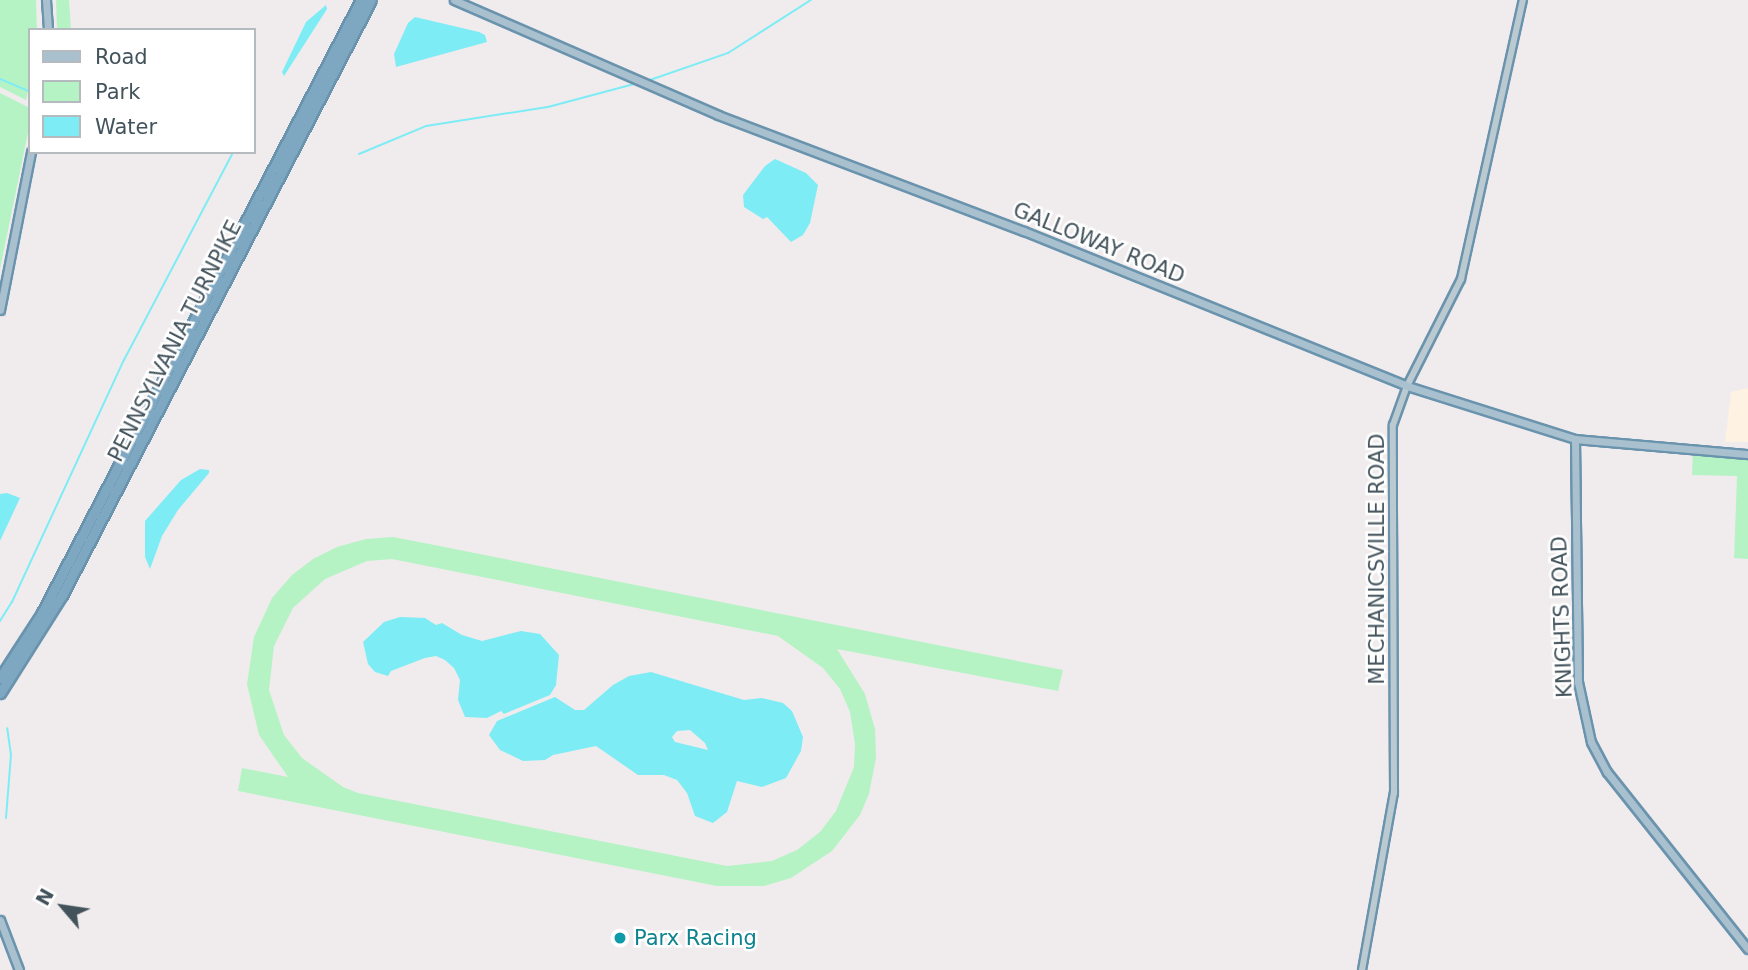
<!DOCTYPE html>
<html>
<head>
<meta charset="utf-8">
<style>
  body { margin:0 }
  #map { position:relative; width:1748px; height:970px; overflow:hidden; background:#f0eced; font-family:"DejaVu Sans",sans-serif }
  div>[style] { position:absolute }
  .commercial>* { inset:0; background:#fef2e2 }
  .green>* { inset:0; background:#b5f3c4 }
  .water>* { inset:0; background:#7decf5 }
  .stream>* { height:2px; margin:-1px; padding:0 1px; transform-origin:1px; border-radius:1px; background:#7decf5 }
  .roads { filter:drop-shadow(2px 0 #6a93ad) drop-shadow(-2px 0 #6a93ad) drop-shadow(0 2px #6a93ad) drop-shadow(0 -2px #6a93ad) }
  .minor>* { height:6px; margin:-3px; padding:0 3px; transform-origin:3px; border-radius:3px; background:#bbcad1 }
  .major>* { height:7px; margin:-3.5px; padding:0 3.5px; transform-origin:3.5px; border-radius:3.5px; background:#a9c1cf }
  .highway>* { height:9px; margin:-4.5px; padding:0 4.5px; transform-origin:4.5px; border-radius:4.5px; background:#7ea8c2 }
  .dots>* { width:19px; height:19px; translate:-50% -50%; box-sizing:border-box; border:4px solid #fff; border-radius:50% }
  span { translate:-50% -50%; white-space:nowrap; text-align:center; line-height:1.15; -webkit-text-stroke:5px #fff; paint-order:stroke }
  .street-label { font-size:21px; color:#43535c }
  .culture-label { font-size:21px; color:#0d838f }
  .left { translate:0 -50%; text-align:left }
  .legend { position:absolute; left:28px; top:28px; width:228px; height:126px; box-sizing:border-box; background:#fff; border:2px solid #b4babe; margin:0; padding:9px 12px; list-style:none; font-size:21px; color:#43535c }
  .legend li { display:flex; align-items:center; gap:14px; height:35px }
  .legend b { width:35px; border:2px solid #b4babe }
  .north { position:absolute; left:28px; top:872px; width:70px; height:70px; -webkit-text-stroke:5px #fff; paint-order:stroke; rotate:299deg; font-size:19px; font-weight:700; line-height:28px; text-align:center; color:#43535c }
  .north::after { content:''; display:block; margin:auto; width:24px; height:32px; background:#43535c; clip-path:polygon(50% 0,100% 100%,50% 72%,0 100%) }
</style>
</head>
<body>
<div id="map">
  <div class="commercial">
    <div style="clip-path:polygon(1748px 388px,1748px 442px,1725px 442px,1731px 392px)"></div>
  </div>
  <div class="green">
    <div style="clip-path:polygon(0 0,36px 0,37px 30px,30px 30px,30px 82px,26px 100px,0 87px)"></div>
    <div style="clip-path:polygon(56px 0,69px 0,71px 30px,57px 30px)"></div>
    <div style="clip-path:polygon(0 93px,30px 108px,30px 123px,0 269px)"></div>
    <div style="clip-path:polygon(1693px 451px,1748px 454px,1748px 559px,1734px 558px,1737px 476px,1692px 475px)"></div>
    <div style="clip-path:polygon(evenodd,393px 537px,414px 541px,1063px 670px,1058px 691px,837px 649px,865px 694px,875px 729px,876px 758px,869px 794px,860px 815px,832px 851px,791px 878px,764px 886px,717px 886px,238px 791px,242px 768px,288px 777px,259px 735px,247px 684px,254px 637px,272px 598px,292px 575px,313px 559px,337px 547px,366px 539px,393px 537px,392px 559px,778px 636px,823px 668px,840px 689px,850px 712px,855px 744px,854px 767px,836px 811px,820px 832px,797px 850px,772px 861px,727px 866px,358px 793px,343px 787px,302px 758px,284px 735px,269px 690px,274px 646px,293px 608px,325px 579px,367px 561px,392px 559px)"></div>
  </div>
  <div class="water">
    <div style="clip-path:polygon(326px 5px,327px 9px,284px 76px,282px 72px,306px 22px)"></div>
    <div style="clip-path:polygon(415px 17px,479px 32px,485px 35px,487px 42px,396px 67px,394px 54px,408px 23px)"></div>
    <div style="clip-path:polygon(775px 159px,806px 173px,818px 185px,810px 223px,803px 235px,791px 242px,767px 217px,763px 219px,744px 207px,743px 195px,765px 166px)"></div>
    <div style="clip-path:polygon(200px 469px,209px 470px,209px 473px,178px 510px,162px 536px,150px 569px,145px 557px,145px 521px,181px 480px)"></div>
    <div style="clip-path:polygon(7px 493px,20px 498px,0 541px,0 494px)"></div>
    <div style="clip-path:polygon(400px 617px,425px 618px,436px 625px,442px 623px,462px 635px,482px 641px,521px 631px,540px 634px,559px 655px,556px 685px,550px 695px,504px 714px,501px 711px,487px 718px,465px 717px,458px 700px,460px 680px,454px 668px,445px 660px,436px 656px,425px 658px,391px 671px,388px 676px,375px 672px,368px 664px,363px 642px,384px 622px)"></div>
    <div style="clip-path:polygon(evenodd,651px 672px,744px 700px,762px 698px,783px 703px,792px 711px,803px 737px,801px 751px,786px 778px,762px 787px,737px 781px,727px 812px,713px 823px,695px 816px,687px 793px,677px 780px,664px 775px,638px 775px,596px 746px,553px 755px,545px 760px,523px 761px,500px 750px,489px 735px,497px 721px,555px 697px,575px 710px,584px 710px,613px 685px,629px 676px,651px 672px,690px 730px,705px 743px,708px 750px,675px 742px,672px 737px,677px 731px,690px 730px)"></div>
  </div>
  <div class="stream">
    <div style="left:0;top:79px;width:33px;rotate:23deg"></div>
    <div style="left:647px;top:81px;width:86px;rotate:-19.1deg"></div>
    <div style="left:728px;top:53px;width:98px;rotate:-32.6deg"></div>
    <div style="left:359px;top:154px;width:73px;rotate:-22.7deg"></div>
    <div style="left:426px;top:126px;width:123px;rotate:-8.9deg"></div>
    <div style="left:548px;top:107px;width:93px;rotate:-14.9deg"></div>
    <div style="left:0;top:621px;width:22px;rotate:-58deg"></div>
    <div style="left:12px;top:602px;width:267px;rotate:-65.2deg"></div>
    <div style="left:124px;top:360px;width:235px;rotate:-62.3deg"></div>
    <div style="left:6px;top:818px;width:63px;rotate:-85.5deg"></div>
    <div style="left:11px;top:755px;width:27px;rotate:-98deg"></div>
  </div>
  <div class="roads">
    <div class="minor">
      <div style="left:1362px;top:970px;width:180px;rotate:-79.8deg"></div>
      <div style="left:1394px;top:793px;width:368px;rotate:-90.2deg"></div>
      <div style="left:1393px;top:425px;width:41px;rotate:-70.3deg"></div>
      <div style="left:1407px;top:386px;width:120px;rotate:-63.2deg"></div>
      <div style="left:1461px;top:279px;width:286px;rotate:-77.5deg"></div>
    </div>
    <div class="major">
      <div style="left:46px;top:0;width:30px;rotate:86deg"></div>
      <div style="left:454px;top:0;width:288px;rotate:23.5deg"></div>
      <div style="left:718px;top:115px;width:327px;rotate:20.8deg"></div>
      <div style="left:1024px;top:231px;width:413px;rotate:22deg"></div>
      <div style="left:1407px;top:386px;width:176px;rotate:17.5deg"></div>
      <div style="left:1575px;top:439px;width:174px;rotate:5deg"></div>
      <div style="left:0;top:310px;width:161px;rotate:-78.9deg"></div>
      <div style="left:1575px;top:439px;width:243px;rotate:89.3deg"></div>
      <div style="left:1578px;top:682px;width:61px;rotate:77.8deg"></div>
      <div style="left:1591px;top:742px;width:34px;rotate:62deg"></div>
      <div style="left:1607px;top:772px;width:226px;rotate:51.5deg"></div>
      <div style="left:0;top:920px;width:53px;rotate:69.2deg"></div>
    </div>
    <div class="highway">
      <div style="left:0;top:678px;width:77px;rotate:-57.1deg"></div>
      <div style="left:42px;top:613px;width:691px;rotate:-62.51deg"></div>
      <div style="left:0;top:693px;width:116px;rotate:-57.7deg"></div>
      <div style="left:62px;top:595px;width:670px;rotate:-62.56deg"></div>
    </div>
  </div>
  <div class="dots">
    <div style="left:620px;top:938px;background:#0f9aa8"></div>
  </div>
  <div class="street-label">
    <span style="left:1099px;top:243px;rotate:22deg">GALLOWAY ROAD</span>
    <span style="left:175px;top:341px;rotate:-63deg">PENNSYLVANIA TURNPIKE</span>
    <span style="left:1377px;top:559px;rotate:-90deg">MECHANICSVILLE ROAD</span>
    <span style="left:1562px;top:617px;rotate:-92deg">KNIGHTS ROAD</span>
  </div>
  <div class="culture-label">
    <span class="left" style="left:634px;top:938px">Parx Racing</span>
  </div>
  <ul class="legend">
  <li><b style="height:9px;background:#a9c1cf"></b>Road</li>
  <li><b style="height:19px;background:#b5f3c4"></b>Park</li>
  <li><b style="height:19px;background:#7decf5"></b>Water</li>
  </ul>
  <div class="north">N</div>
</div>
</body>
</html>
